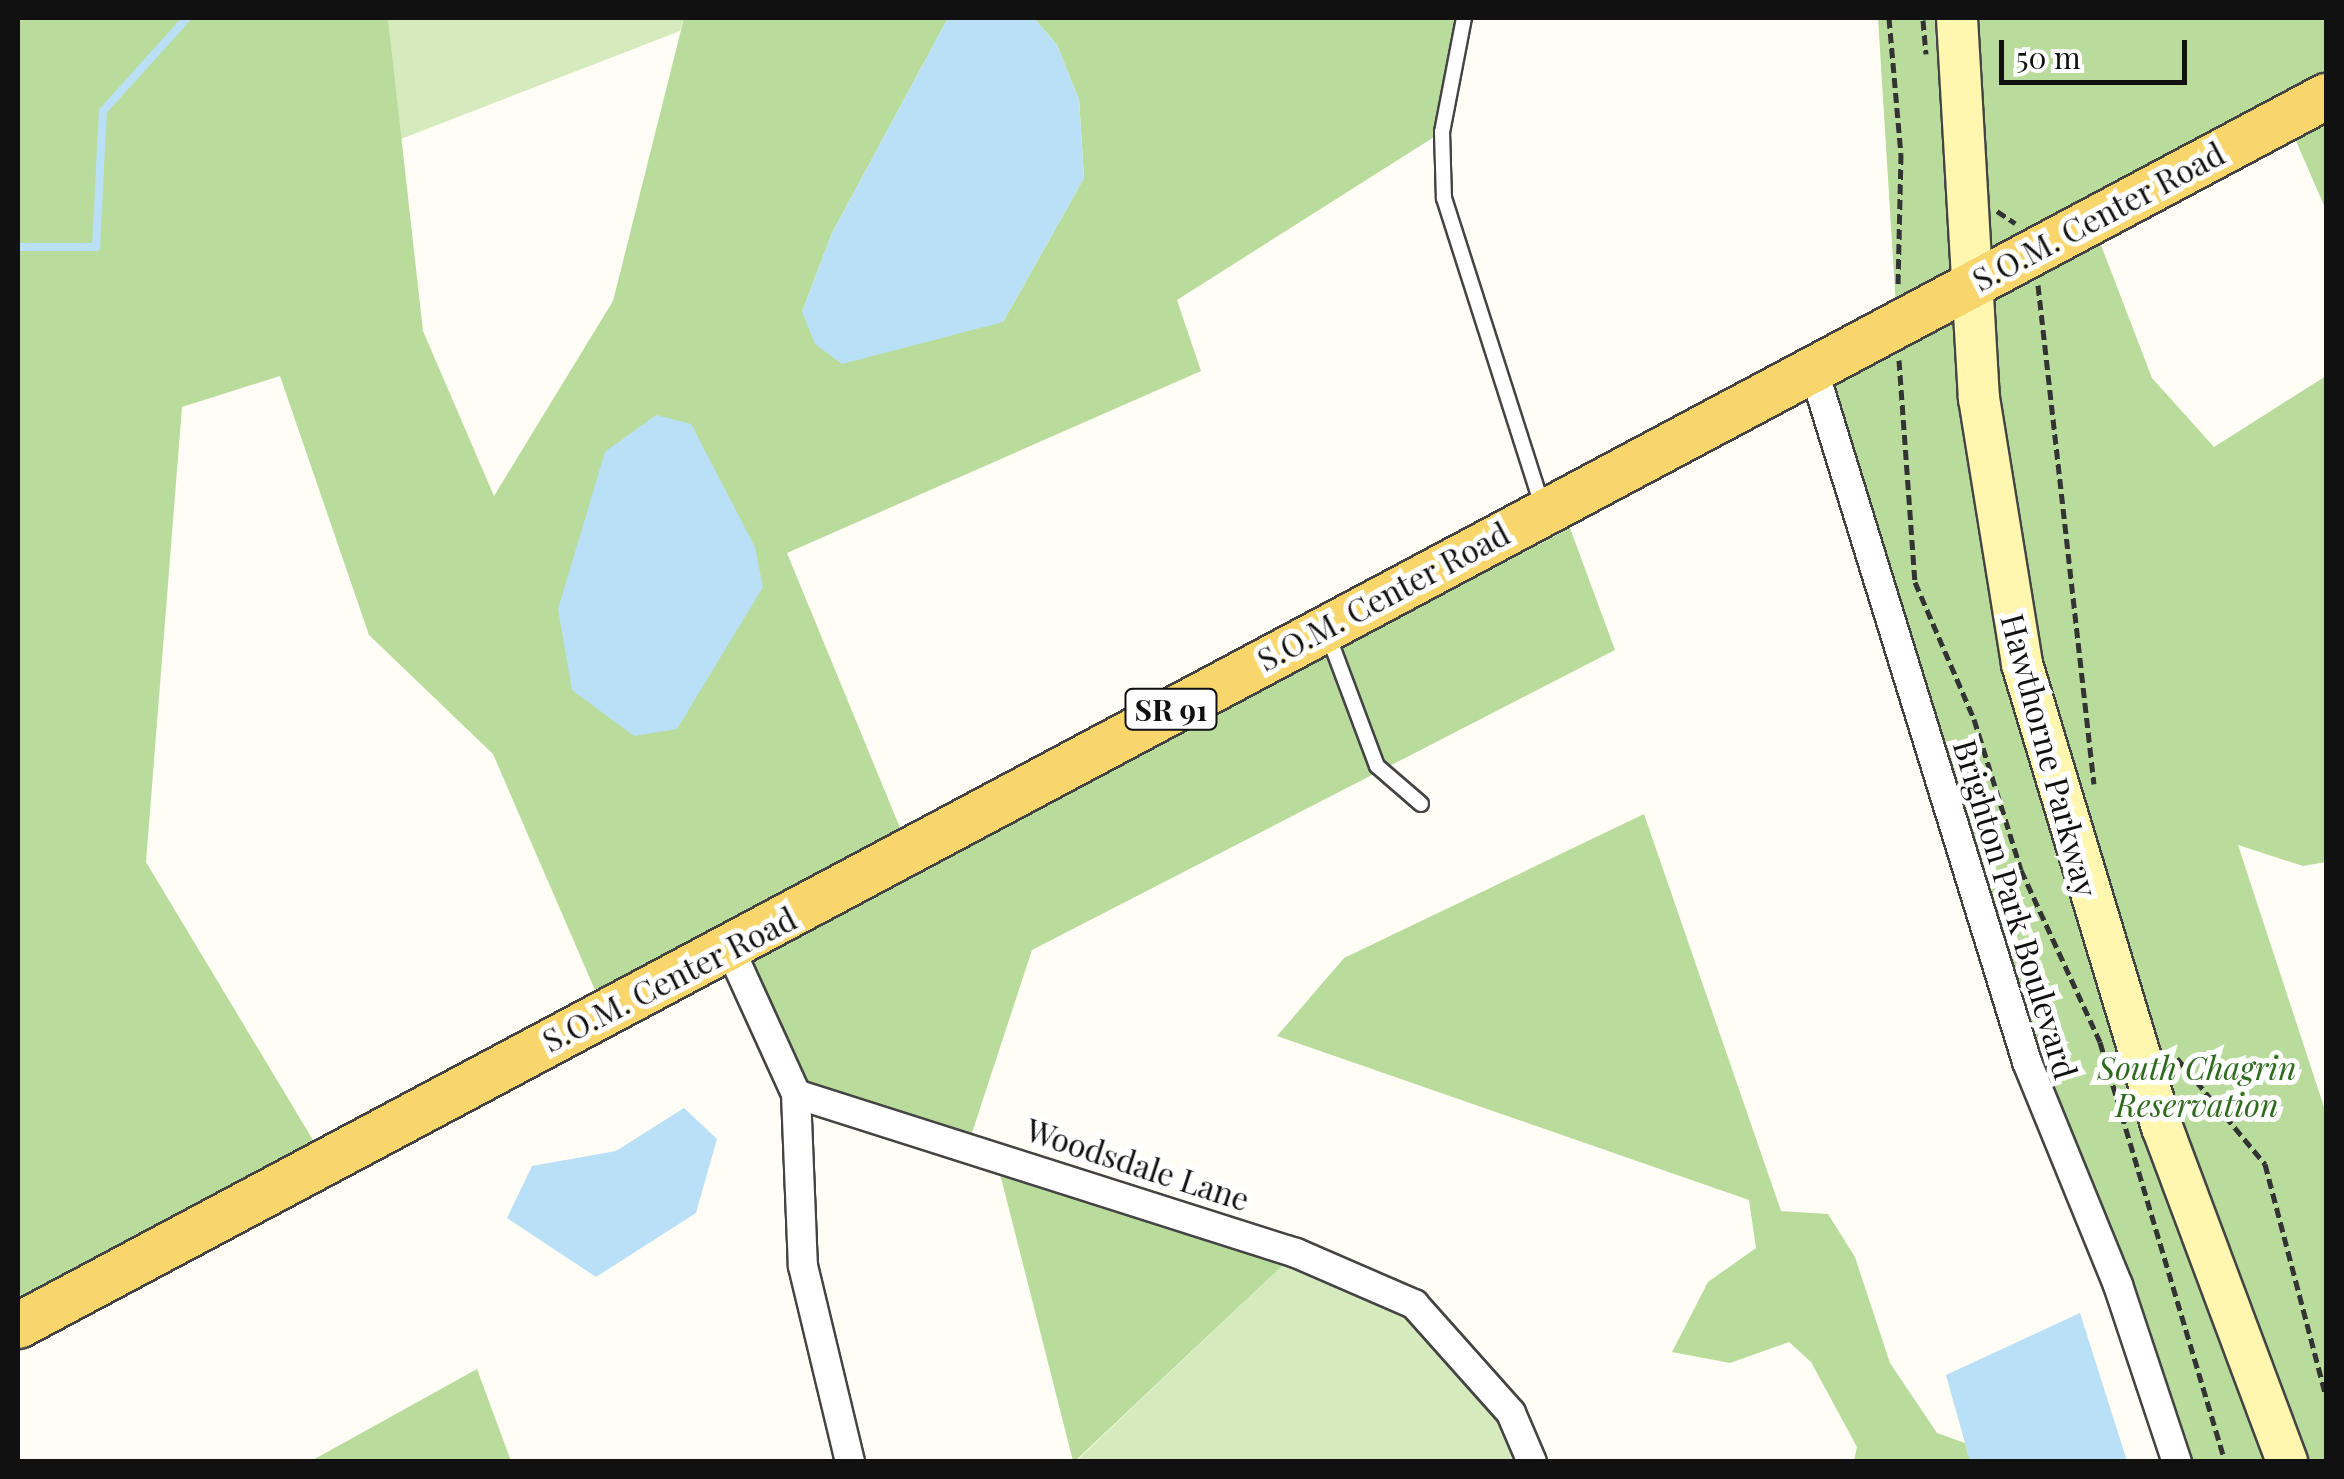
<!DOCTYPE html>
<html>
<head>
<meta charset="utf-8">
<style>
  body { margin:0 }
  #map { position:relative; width:2344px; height:1479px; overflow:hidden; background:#fffdf5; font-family:"Playfair Display",serif }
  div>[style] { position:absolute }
  .green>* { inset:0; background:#d5ebbd }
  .forest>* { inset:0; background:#b9dc9c }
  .water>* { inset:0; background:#b9e0f7 }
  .stream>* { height:8px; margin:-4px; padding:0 4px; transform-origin:4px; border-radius:4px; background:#b9e0f7 }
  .path>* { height:5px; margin-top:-2.5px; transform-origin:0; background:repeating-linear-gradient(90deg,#333 0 10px,transparent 0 15px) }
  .roads { filter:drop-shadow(2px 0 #444) drop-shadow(-2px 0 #444) drop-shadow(0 2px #444) drop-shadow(0 -2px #444) }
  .lane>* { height:14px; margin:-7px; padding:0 7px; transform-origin:7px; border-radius:7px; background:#fff }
  .street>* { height:28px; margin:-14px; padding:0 14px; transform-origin:14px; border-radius:14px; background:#fff }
  .secondary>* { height:40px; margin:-20px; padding:0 20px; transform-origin:20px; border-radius:20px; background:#fff6b0 }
  .primary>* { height:45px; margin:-22.5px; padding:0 22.5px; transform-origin:22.5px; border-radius:22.5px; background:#f9d66b }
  span { translate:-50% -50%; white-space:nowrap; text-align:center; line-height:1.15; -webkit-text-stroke:10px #fff; paint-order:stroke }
  .shield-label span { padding:2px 8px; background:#fff; border:2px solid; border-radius:8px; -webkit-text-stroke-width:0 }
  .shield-label { font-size:30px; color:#111; font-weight:700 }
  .street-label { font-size:32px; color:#111 }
  .park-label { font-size:32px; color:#2f6b1f; font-style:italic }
  .frame { position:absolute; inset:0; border:20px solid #111; pointer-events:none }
  .scale { position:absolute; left:1999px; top:40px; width:188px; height:45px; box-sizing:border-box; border:5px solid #111; border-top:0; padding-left:12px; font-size:30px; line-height:35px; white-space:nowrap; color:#111; -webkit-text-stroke:8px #fff; paint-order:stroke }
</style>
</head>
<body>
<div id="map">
  <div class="green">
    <div style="clip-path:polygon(388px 18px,684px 18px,680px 31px,401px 139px)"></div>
    <div style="clip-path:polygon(1296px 1253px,1414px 1304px,1532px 1462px,1075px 1462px)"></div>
  </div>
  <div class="forest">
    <div style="clip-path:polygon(18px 18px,388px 18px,423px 331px,494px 496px,613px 301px,684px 18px,948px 18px,832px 233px,802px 312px,1003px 322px,1084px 178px,1079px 100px,1057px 45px,1034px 18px,1464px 18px,1442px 132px,1177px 300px,1201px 371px,787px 553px,910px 852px,604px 1011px,493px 754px,369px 635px,280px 376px,182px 407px,146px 862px,325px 1160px,18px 1325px)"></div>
    <div style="clip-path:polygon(1878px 18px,2326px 18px,2326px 210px,2286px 118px,2048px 267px,2101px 245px,2152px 378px,2214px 447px,2326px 376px,2326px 862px,2303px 866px,2238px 845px,2326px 1113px,2326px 1461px,2177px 1461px,2054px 1142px,1813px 368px,1897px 323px)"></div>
    <div style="clip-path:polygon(1570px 528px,1615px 650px,1032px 950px,968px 1145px,796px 1094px,738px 965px)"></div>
    <div style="clip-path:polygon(1644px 814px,1781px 1211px,1828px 1214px,1855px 1257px,1890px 1363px,1937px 1433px,1965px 1443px,1970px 1461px,1854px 1461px,1857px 1447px,1811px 1362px,1789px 1342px,1730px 1363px,1672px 1352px,1708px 1282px,1756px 1248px,1749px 1200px,1277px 1036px,1344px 958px)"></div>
    <div style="clip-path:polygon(995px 1154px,1296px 1253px,1075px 1461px,1073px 1461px)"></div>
    <div style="clip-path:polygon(477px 1369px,511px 1461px,311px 1461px)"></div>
  </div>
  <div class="water">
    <div style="clip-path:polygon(948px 18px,1034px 18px,1057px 45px,1079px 100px,1084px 178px,1003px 322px,842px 364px,815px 344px,802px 312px,832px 233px)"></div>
    <div style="clip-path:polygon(656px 415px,691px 424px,755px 547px,763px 587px,677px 729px,634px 736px,572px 690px,558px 609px,605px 452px)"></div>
    <div style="clip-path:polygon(684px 1108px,717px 1139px,696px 1213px,596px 1277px,507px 1218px,532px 1166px,616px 1151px)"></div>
    <div style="clip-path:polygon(2080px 1313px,2127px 1461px,1970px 1461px,1946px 1375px)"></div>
  </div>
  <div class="stream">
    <div style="left:18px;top:247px;width:78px"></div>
    <div style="left:96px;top:247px;width:136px;rotate:-87.1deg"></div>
    <div style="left:103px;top:111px;width:125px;rotate:-47.9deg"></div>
  </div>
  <div class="path">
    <div style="left:1889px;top:18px;width:137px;rotate:85deg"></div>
    <div style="left:1901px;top:154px;width:130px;rotate:91.3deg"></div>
    <div style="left:1923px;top:20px;width:34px;rotate:85deg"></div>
    <div style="left:1997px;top:211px;width:22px;rotate:34deg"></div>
    <div style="left:2038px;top:285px;width:502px;rotate:83.6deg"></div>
    <div style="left:1899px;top:360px;width:223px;rotate:85.9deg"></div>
    <div style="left:1915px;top:582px;width:149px;rotate:66.7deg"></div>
    <div style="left:1974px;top:719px;width:158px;rotate:72.7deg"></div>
    <div style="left:2021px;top:870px;width:189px;rotate:65.3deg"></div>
    <div style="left:2100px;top:1042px;width:438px;rotate:73.4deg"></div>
    <div style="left:2177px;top:1058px;width:138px;rotate:50.3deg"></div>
    <div style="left:2265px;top:1164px;width:240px;rotate:75.3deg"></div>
  </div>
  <div class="roads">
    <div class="lane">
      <div style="left:1464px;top:18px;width:116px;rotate:100.9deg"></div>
      <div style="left:1442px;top:132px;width:66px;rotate:88.3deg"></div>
      <div style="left:1444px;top:198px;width:322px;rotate:72.3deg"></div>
      <div style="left:1328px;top:635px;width:140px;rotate:69.5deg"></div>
      <div style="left:1377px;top:766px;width:58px;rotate:40.8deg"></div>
    </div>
    <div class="street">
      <div style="left:1813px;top:368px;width:726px;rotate:72.86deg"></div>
      <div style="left:2027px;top:1062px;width:241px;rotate:67.8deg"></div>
      <div style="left:2118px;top:1285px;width:187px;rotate:71.6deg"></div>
      <div style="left:730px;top:949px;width:159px;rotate:65.5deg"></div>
      <div style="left:796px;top:1094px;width:525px;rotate:17.64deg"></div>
      <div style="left:1296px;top:1253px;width:129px;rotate:23.4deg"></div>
      <div style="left:1414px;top:1304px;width:146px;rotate:48.3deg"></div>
      <div style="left:1511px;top:1413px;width:53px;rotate:66.8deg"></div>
      <div style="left:796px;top:1094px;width:172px;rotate:87.7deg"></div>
      <div style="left:803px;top:1266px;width:202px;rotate:76.5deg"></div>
    </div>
    <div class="secondary">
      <div style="left:1957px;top:18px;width:381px;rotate:86.7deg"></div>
      <div style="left:1979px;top:398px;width:269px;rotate:80.8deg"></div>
      <div style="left:2022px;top:664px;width:484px;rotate:73.2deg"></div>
      <div style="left:2162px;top:1127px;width:358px;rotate:69.5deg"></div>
    </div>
    <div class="primary">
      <div style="left:18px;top:1325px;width:2615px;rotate:-28.04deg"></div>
    </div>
  </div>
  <div class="shield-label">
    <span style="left:1171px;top:709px">SR 91</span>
  </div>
  <div class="street-label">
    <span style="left:2098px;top:216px;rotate:-28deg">S.O.M. Center Road</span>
    <span style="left:1383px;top:596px;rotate:-28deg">S.O.M. Center Road</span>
    <span style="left:2050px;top:755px;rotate:75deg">Hawthorne Parkway</span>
    <span style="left:2016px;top:909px;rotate:73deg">Brighton Park Boulevard</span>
    <span style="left:669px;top:979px;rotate:-27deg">S.O.M. Center Road</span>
    <span style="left:1138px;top:1164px;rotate:18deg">Woodsdale Lane</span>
  </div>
  <div class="park-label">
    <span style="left:2197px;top:1086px">South Chagrin<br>Reservation</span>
  </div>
  <div class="frame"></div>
  <div class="scale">50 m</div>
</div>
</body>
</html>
